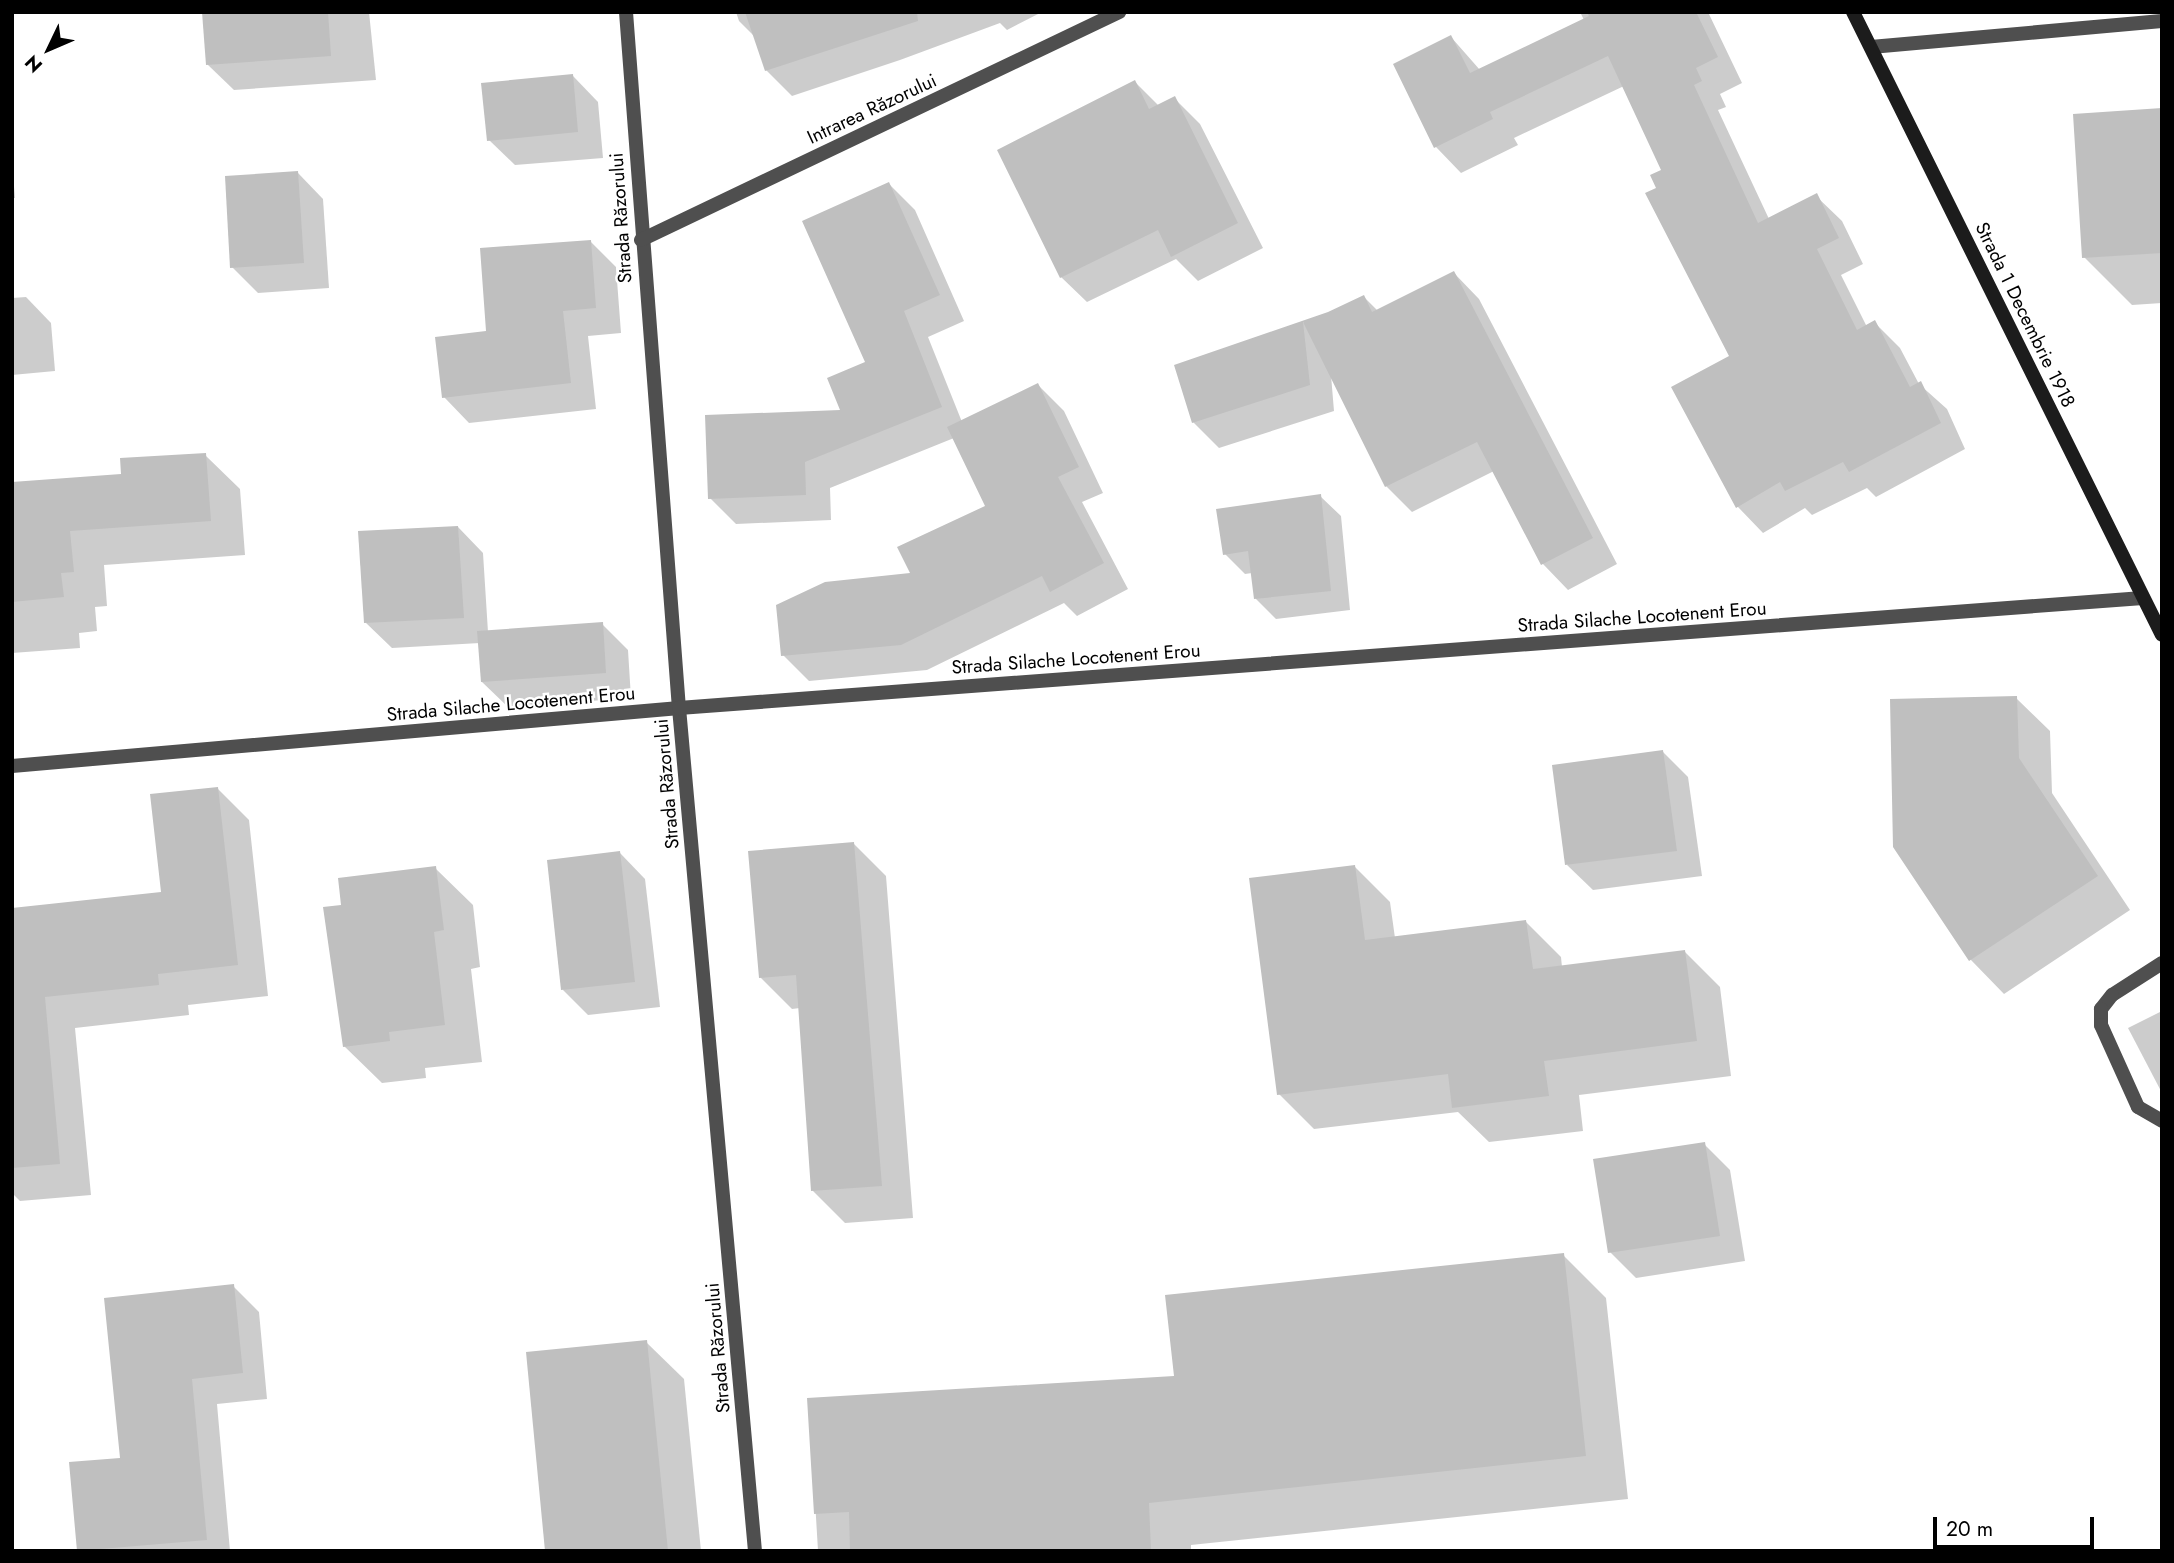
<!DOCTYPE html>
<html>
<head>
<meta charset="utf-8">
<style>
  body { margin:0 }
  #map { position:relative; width:2174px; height:1563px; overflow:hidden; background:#fff; font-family:Jost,sans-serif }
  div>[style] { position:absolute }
  .shadow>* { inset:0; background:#0003 }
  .building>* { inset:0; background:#bfbfbf }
  .service>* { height:14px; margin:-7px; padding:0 7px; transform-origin:7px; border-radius:7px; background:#4f4f4f }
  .minor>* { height:14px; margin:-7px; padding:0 7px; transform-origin:7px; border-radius:7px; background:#4f4f4f }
  .tertiary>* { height:14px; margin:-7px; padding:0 7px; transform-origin:7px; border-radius:7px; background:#4f4f4f }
  .secondary>* { height:14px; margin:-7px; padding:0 7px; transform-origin:7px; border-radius:7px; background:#1c1c1c }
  span { translate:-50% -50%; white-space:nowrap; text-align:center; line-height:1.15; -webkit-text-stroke:5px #fff; paint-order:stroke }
  .street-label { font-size:19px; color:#000 }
  .frame { position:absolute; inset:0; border:14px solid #000; pointer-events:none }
  .north { position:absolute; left:14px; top:14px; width:70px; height:70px; -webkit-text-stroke:5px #fff; paint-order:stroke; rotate:226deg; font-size:19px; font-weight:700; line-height:28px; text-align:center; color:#000 }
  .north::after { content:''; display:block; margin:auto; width:24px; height:32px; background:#000; clip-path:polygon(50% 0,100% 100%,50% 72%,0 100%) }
  .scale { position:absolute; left:1933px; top:1517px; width:161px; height:32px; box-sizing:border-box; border:4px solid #000; border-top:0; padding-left:9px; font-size:21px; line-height:24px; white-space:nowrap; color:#000; -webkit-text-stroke:5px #fff; paint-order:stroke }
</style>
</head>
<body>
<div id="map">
  <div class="shadow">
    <div style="clip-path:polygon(204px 12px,369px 12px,376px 80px,234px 90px,208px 65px)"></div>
    <div style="clip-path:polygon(736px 12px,1042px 12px,1007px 30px,1000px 23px,900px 60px,792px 96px,766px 70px,755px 37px,739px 21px)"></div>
    <div style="clip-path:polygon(1580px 12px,1708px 12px,1742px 83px,1720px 94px,1726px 107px,1718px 110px,1769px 219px,1816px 196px,1842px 221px,1863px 264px,1841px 275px,1867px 327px,1875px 323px,1900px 348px,1919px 384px,1947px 409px,1965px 449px,1876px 497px,1867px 488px,1812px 515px,1805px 508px,1763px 533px,1738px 507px,1673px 387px,1731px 356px,1659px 189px,1663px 170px,1624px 86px,1514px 138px,1518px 145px,1461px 173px,1436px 147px,1451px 37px,1480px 70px,1584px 20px)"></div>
    <div style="clip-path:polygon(573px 76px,598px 102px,603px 158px,515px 165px,489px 140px)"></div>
    <div style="clip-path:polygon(1135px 82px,1159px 106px,1175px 99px,1200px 124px,1263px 248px,1198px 281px,1176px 259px,1087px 302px,1061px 277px)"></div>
    <div style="clip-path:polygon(2162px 110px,2162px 303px,2132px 305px,2084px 257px)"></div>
    <div style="clip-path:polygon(12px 163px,15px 198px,12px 198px)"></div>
    <div style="clip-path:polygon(298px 173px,323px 199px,329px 288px,258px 293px,232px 267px)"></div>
    <div style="clip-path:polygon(889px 184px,915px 210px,964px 321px,928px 337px,962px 422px,1038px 385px,1064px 411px,1103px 493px,1082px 502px,1128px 589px,1077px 616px,1064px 603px,927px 670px,809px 681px,783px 655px,912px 574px,987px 507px,954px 438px,830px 488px,831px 520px,736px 524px,710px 498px,842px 411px,868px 363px)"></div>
    <div style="clip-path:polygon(590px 241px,616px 267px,621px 333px,588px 336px,596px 409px,469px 423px,444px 397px,488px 333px)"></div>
    <div style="clip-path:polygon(1454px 273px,1479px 299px,1617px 564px,1568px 590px,1543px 564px,1494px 471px,1412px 512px,1386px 486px,1331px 375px,1334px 411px,1219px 448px,1193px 422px,1176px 366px,1329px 314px,1364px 297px,1378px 311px)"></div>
    <div style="clip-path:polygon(26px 297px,51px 323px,55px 371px,12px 375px,12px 298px)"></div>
    <div style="clip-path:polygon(205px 455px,240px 489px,245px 555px,104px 565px,107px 606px,95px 607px,97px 631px,79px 633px,80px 648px,12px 653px,12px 484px,123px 476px)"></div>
    <div style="clip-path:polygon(1320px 496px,1341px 516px,1350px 610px,1276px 619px,1256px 599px,1252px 573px,1245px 574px,1225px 554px)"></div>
    <div style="clip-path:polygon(458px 527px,483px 553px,488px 632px,602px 624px,628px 650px,631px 698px,508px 707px,482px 682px,480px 643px,392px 648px,366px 623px)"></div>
    <div style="clip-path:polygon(2016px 698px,2050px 731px,2052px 793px,2130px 910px,2004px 994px,1971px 960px,1895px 847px)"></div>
    <div style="clip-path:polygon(1663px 752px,1688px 777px,1702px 876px,1593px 890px,1567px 865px)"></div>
    <div style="clip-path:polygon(218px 789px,249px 820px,268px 996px,188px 1005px,189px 1015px,75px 1028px,91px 1195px,20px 1201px,12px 1193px,12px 909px,163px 893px)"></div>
    <div style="clip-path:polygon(854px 844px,886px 876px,913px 1218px,845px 1223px,813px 1191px,800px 1008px,792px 1009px,760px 977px)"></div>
    <div style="clip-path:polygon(620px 853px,645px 879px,660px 1007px,588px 1015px,563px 990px)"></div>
    <div style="clip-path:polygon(1355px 867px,1390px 902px,1395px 938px,1526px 922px,1561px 957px,1562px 967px,1684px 951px,1720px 987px,1731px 1076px,1579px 1095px,1583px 1131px,1489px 1142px,1458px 1112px,1314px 1129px,1279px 1094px)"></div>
    <div style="clip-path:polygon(435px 868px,473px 905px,480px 967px,471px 969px,482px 1062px,425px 1068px,426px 1078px,382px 1083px,344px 1046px,343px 907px)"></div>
    <div style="clip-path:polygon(2162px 1011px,2162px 1093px,2128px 1028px)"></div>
    <div style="clip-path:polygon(1704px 1144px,1730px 1170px,1745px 1261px,1636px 1278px,1610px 1252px)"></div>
    <div style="clip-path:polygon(1563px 1255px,1606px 1298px,1628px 1499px,1191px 1545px,1191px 1551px,818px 1551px,809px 1399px,1176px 1377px)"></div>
    <div style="clip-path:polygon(233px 1286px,259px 1312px,267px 1399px,217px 1404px,230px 1551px,79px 1551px,122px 1460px)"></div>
    <div style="clip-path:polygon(646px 1342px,684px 1379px,701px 1551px,547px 1551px)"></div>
  </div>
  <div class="building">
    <div style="clip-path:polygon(202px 12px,328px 12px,331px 56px,206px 65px)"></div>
    <div style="clip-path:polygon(745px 12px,917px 12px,918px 21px,765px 71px)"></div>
    <div style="clip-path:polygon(1587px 12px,1701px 12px,1697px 14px,1718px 57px,1696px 68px,1702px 81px,1694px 85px,1758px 223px,1817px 193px,1839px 238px,1817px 249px,1857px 330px,1875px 320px,1910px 387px,1921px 381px,1941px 423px,1849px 472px,1843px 462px,1785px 491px,1780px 482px,1736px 508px,1671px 387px,1729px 356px,1645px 193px,1656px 188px,1650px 175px,1661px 170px,1608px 56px,1490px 112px,1493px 119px,1434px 148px,1393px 64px,1451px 35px,1470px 73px,1589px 16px)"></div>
    <div style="clip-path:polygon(573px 74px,578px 132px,487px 141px,481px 83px)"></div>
    <div style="clip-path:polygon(1135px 80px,1149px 109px,1175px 96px,1238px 223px,1171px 257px,1158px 230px,1060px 278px,997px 150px)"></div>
    <div style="clip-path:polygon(2162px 108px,2162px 253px,2082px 258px,2073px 114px)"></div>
    <div style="clip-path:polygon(298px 171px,304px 263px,230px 268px,225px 176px)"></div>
    <div style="clip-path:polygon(889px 182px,940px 295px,904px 311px,942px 407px,805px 462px,806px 495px,708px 499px,705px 415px,840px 410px,827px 378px,865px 362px,802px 221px)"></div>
    <div style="clip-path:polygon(591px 240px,596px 308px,563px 311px,571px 383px,442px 398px,435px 337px,486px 331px,480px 248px)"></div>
    <div style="clip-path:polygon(1454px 271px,1593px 538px,1541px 565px,1477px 442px,1385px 487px,1303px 322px,1310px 385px,1192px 423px,1174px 365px,1328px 312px,1364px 295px,1372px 312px)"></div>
    <div style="clip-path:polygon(1038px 383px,1079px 467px,1058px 477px,1104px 563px,1050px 592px,1042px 576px,901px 645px,781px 656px,776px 605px,825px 582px,910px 573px,897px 547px,985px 506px,947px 427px)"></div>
    <div style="clip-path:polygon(206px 453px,211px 521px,70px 531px,74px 572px,61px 573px,64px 597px,12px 602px,12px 482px,121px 474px,120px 458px)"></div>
    <div style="clip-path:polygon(1321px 494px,1331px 591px,1254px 599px,1248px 551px,1223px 555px,1216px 509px)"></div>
    <div style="clip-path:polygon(458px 526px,464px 618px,364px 623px,358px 531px)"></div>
    <div style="clip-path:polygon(603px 622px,606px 673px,481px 682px,477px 631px)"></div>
    <div style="clip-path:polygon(2017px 696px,2019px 758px,2098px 876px,1969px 961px,1893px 847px,1890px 699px)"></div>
    <div style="clip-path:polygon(1663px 750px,1677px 851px,1565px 865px,1552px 765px)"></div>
    <div style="clip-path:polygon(218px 787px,238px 965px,158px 974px,159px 985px,45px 997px,60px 1164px,12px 1168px,12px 908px,161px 892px,150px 794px)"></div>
    <div style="clip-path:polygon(854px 842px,882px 1186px,811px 1191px,796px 975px,759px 978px,748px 851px)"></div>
    <div style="clip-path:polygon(620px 851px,635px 982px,561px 990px,547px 860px)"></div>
    <div style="clip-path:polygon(1355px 865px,1365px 940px,1526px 920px,1533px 969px,1685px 950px,1697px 1041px,1544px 1061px,1549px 1096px,1452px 1108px,1448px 1074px,1277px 1095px,1249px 878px)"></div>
    <div style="clip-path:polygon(436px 866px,444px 930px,434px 932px,445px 1025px,389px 1032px,390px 1041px,343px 1047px,323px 907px,341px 905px,338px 878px)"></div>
    <div style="clip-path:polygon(1705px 1142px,1720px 1236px,1608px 1253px,1593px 1159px)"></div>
    <div style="clip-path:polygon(1564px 1253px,1586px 1456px,1149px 1503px,1151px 1551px,850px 1551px,849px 1512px,814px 1514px,807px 1398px,1174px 1376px,1165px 1295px)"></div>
    <div style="clip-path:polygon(234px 1284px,243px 1373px,192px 1379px,207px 1540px,77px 1551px,69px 1462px,120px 1458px,104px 1298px)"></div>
    <div style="clip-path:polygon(647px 1340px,668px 1551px,545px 1551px,526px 1352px)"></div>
  </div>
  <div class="service">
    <div style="left:2162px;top:963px;width:59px;rotate:147.4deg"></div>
    <div style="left:2112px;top:995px;width:18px;rotate:128deg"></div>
    <div style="left:2101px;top:1009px;width:16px;rotate:90deg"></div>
    <div style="left:2101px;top:1025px;width:90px;rotate:65.7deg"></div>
    <div style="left:2138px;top:1107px;width:28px;rotate:30deg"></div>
  </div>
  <div class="minor">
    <div style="left:626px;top:12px;width:698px;rotate:85.65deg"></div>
    <div style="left:679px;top:708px;width:846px;rotate:84.85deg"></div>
    <div style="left:641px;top:240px;width:530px;rotate:-25.5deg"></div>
    <div style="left:12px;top:766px;width:670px;rotate:-4.97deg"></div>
    <div style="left:679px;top:708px;width:1468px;rotate:-4.3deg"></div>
  </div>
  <div class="tertiary">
    <div style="left:1871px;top:47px;width:292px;rotate:-5.1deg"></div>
  </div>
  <div class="secondary">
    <div style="left:1853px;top:12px;width:695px;rotate:63.62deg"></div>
  </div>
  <div class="street-label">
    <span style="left:872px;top:109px;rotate:-25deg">Intrarea Răzorului</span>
    <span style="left:621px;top:218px;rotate:-94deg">Strada Răzorului</span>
    <span style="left:2025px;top:315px;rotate:64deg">Strada 1 Decembrie 1918</span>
    <span style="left:1642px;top:617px;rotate:-4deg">Strada Silache Locotenent Erou</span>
    <span style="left:1076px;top:659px;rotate:-4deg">Strada Silache Locotenent Erou</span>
    <span style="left:511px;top:704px;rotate:-5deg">Strada Silache Locotenent Erou</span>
    <span style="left:667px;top:784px;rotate:-95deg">Strada Răzorului</span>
    <span style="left:718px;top:1348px;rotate:-95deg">Strada Răzorului</span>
  </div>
  <div class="frame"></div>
  <div class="north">N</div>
  <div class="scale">20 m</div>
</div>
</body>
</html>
